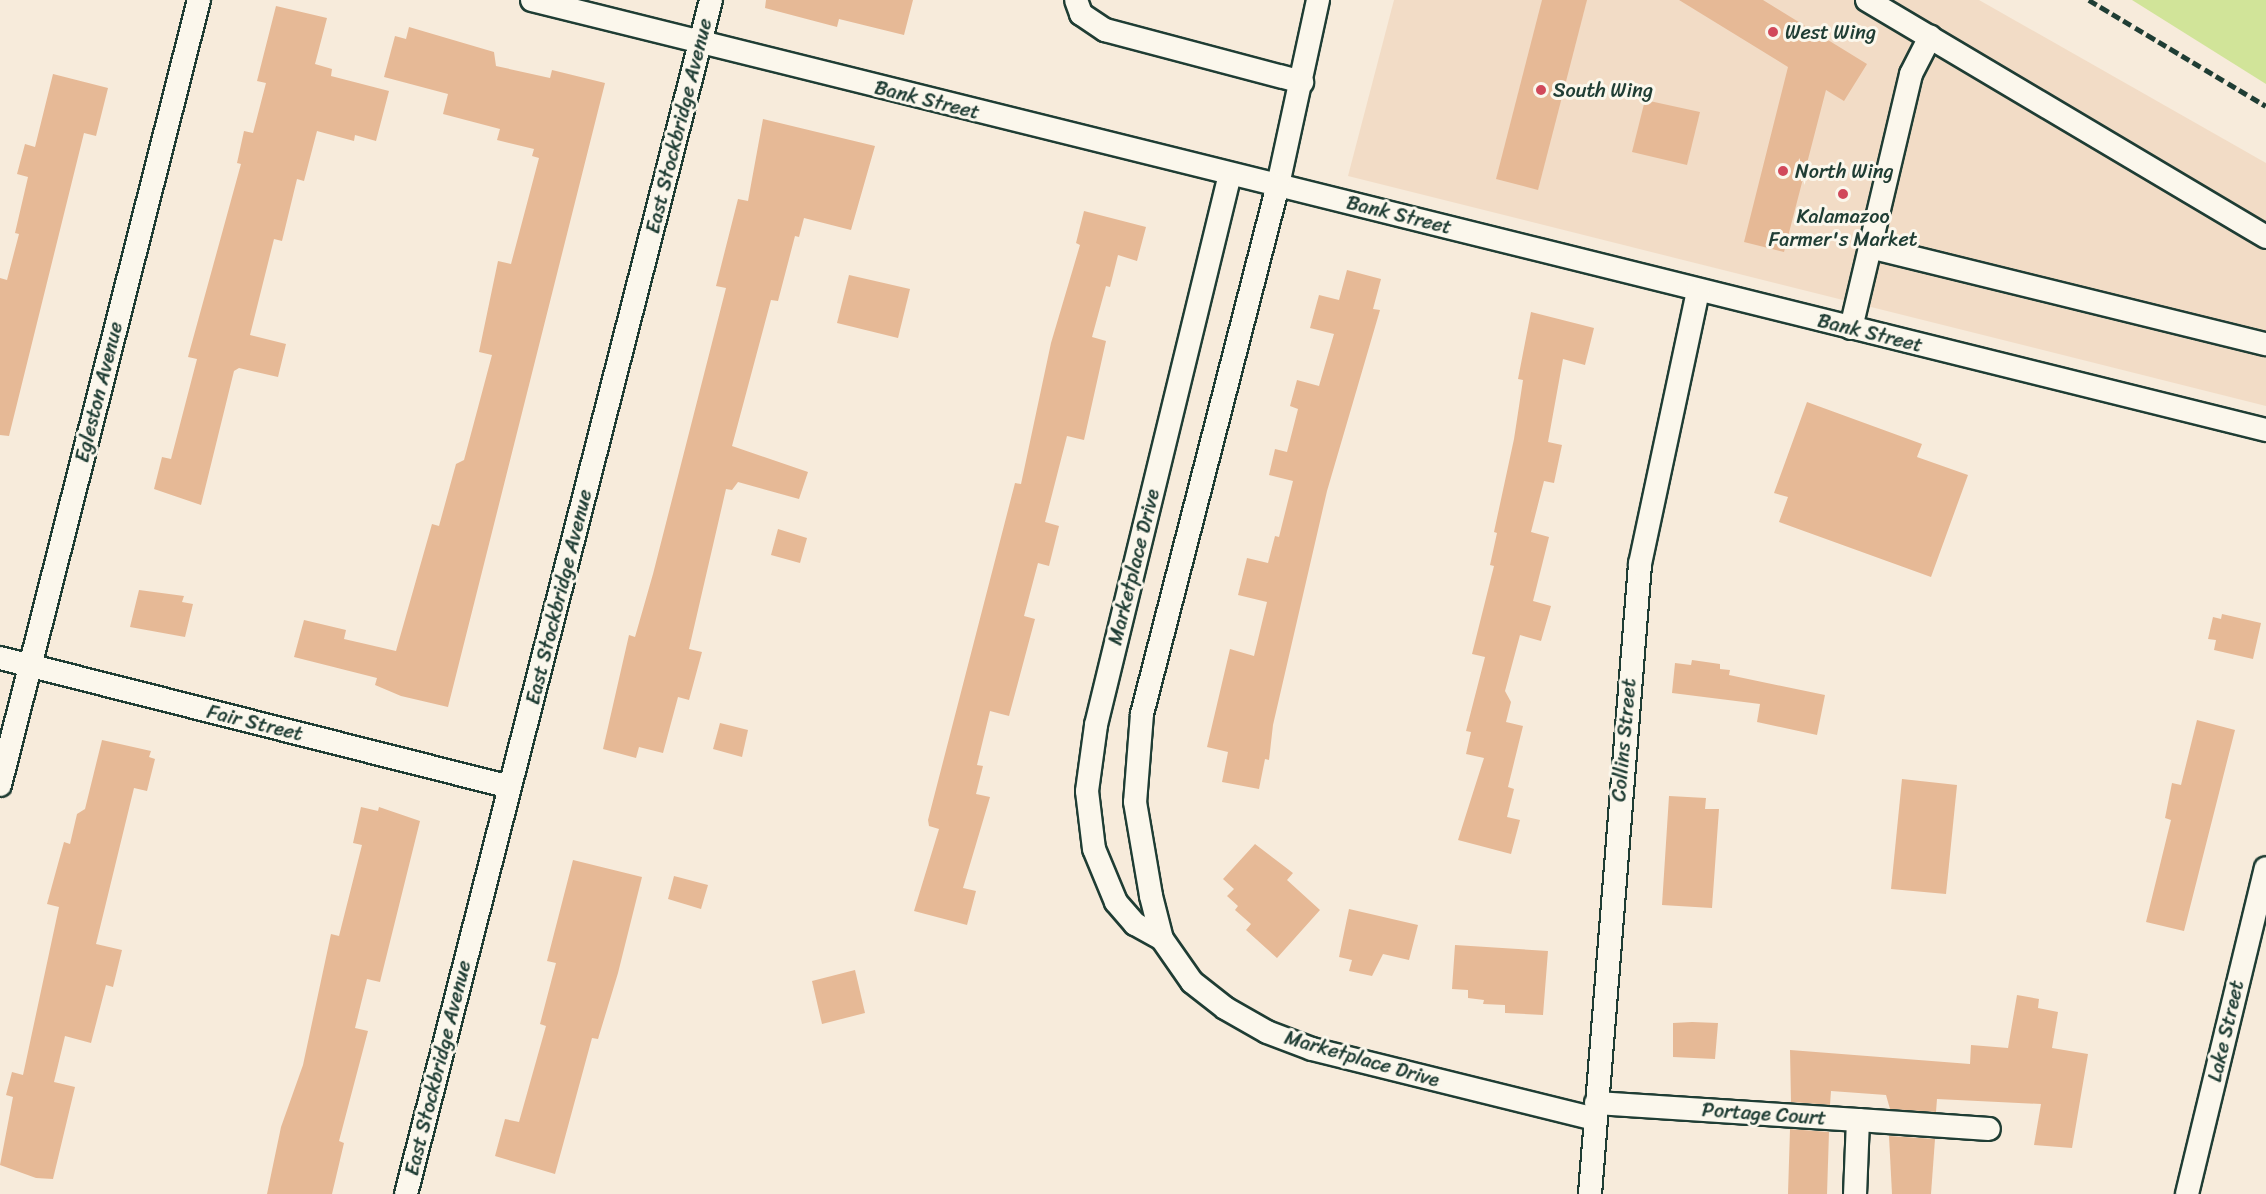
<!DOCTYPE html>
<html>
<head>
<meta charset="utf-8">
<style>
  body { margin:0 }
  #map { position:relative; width:2266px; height:1194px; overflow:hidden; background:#f7ebdb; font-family:Sriracha,sans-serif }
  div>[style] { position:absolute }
  .built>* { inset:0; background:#f2dcc6 }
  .green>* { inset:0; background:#d1e499 }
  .building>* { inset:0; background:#e6b996 }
  .roads { filter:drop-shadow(2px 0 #1f3d34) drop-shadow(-2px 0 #1f3d34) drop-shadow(0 2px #1f3d34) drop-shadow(0 -2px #1f3d34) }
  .minor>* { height:22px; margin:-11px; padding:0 11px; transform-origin:11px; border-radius:11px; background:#fbf7ec }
  .rail>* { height:4.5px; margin-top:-2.25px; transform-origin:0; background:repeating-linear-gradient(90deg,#1f3d34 0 9px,transparent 0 13.5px) }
  .dots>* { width:16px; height:16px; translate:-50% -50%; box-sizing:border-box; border:3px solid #fbf7ec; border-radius:50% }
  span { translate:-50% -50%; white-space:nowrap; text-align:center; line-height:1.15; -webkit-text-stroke:6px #fbf7ec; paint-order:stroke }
  .poi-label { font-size:20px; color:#1f3d34 }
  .left { translate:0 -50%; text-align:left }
  .street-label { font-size:20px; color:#1f3d34 }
</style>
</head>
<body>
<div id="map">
  <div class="built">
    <div style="clip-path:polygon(1394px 0,1979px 0,2266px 163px,2266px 406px,1348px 176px)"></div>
  </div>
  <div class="green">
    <div style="clip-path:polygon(2132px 0,2266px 0,2266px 84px)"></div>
  </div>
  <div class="building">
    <div style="clip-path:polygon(766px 0,913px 0,904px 35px,839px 19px,837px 27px,765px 8px)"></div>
    <div style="clip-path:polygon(1542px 0,1587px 0,1538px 190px,1496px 179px)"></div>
    <div style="clip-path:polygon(1679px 0,1763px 0,1867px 64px,1844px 101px,1826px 90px,1784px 252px,1744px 242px,1788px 67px)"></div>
    <div style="clip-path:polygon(276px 6px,327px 18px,315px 64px,332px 69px,331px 76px,389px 91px,376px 141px,355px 135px,354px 141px,317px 131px,304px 181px,297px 179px,282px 241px,274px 239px,250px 335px,286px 344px,278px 377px,239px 368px,234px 371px,201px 505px,154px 489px,162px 457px,171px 459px,197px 359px,188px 357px,241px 164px,237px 163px,244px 131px,253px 133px,266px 83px,257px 81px)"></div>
    <div style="clip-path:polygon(409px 27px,494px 52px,496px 66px,550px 78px,552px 70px,605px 83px,448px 707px,401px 696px,375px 685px,377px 678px,294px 657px,304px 620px,346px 630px,344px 639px,396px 651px,432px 524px,439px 526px,456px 464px,464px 460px,492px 355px,479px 352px,498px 261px,511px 264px,539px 158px,532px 156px,534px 149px,497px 140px,500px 129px,443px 114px,448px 94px,384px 77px,395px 36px,406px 39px)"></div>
    <div style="clip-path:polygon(53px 74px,108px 88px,96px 136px,84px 133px,9px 436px,0 435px,0 278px,7px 280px,19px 234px,15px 233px,28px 177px,17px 174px,25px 144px,35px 147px)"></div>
    <div style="clip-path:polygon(1645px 100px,1700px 112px,1687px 165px,1632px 152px)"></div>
    <div style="clip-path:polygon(763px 119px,875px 146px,851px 230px,804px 218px,799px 237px,795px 236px,778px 301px,771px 300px,732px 446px,808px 472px,799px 499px,738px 482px,732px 490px,726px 489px,689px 649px,702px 652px,689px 700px,678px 697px,663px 753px,639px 747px,636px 758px,603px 749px,629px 635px,635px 637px,653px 574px,726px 288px,716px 286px,738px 199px,748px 201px)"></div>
    <div style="clip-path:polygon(1084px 211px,1146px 227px,1137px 261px,1118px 255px,1110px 287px,1106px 286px,1092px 337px,1106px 341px,1084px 440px,1067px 436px,1045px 522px,1059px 526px,1049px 566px,1038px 563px,1024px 616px,1035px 619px,1009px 716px,990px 711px,977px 765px,983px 766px,976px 794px,990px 797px,963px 888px,976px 891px,967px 925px,914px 911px,939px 829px,929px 826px,928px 820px,1015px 483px,1021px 484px,1051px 343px,1080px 245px,1076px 243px)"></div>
    <div style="clip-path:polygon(1347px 270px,1381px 279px,1373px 309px,1380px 310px,1327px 491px,1273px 725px,1269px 760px,1265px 759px,1259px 789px,1222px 782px,1228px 752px,1207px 747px,1230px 649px,1254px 656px,1267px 602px,1238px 595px,1247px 558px,1268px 563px,1275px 536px,1279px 537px,1293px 481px,1269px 475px,1275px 449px,1287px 452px,1298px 409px,1290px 406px,1297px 380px,1319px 386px,1334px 334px,1310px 328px,1319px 295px,1339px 300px)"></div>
    <div style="clip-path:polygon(849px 275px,910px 289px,898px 338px,837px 323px)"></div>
    <div style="clip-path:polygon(1531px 312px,1594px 328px,1585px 365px,1563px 359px,1548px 442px,1562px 445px,1554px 483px,1544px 481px,1531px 532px,1549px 537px,1533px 601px,1551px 606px,1541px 641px,1520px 635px,1505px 691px,1511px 702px,1506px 722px,1523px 726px,1508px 787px,1514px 789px,1507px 817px,1520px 820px,1511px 854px,1458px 840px,1484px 758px,1466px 754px,1471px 732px,1466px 731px,1485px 657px,1472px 654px,1494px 566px,1490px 565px,1497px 533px,1494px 532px,1514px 439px,1523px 380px,1518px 379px)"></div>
    <div style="clip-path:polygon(1807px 402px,1922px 444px,1917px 457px,1968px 475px,1931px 577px,1779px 522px,1788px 497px,1774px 493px)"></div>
    <div style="clip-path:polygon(778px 529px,807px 538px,800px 563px,771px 555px)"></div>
    <div style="clip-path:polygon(139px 590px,184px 596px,182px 602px,193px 604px,185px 637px,130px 627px)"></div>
    <div style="clip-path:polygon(2222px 614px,2261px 623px,2253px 659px,2214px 650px,2216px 640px,2208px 639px,2213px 617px,2221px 619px)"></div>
    <div style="clip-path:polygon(1692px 660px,1720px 664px,1720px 669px,1730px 670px,1729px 675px,1825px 695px,1817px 735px,1757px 722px,1760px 704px,1672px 693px,1675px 663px,1691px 665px)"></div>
    <div style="clip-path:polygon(2197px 720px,2235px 730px,2184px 931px,2146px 922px,2171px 820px,2165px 818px,2172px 783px,2181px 785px)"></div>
    <div style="clip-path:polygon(720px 723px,748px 730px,742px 757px,713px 749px)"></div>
    <div style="clip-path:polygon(102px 740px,151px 751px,149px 757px,155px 759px,147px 791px,134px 788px,96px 944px,122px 950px,113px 987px,106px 985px,91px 1043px,65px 1036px,54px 1082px,75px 1087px,53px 1179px,36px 1178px,0 1165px,13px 1097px,6px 1095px,12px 1072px,23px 1075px,59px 907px,47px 904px,64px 842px,70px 844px,77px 814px,85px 809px)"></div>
    <div style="clip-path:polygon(1902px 779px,1957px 785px,1946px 894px,1891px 889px)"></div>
    <div style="clip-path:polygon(1669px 796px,1706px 798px,1705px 809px,1719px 809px,1712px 908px,1662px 905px)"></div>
    <div style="clip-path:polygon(361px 807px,378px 811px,379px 807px,420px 821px,380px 982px,367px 979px,355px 1028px,368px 1031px,339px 1141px,344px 1143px,332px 1194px,267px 1194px,281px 1127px,303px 1065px,331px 934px,339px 936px,362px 845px,353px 843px)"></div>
    <div style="clip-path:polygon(1255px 844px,1293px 873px,1287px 880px,1320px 910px,1277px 958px,1246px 930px,1251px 924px,1235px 910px,1238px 906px,1227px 896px,1234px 889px,1223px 879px)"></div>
    <div style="clip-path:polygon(573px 860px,642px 877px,618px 973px,598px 1039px,592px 1038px,555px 1174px,495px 1156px,505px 1119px,519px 1122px,546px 1026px,540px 1024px,556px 963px,547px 961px)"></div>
    <div style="clip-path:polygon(674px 876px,708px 885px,701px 909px,668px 899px)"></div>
    <div style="clip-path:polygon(1349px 909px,1418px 925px,1409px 960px,1383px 954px,1372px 976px,1349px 971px,1352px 960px,1339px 957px)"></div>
    <div style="clip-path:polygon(1455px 945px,1548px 951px,1543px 1015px,1505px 1013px,1505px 1005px,1483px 1004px,1484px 1000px,1468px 998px,1468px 990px,1452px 989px)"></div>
    <div style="clip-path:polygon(855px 970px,865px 1013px,822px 1024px,812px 981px)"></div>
    <div style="clip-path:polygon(2017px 995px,2039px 999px,2038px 1008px,2058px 1012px,2052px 1048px,2088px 1054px,2072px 1148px,2034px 1145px,2041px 1104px,1937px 1099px,1936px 1112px,1890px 1109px,1886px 1095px,1831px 1091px,1830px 1105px,1791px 1102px,1790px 1050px,1970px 1064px,1971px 1045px,2008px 1048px)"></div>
    <div style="clip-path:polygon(1692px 1022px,1718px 1023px,1715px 1059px,1673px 1057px,1673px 1023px)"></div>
    <div style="clip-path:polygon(1790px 1129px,1829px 1132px,1827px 1194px,1788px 1194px)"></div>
    <div style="clip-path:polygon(1889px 1136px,1935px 1139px,1931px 1194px,1892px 1194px)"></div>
  </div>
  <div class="roads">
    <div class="minor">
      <div style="left:532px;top:0;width:1787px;rotate:13.93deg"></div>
      <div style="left:1076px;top:0;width:15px;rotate:70deg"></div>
      <div style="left:1081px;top:14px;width:29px;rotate:34deg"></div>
      <div style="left:1105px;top:30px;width:204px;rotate:14.8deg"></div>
      <div style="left:1318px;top:0;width:189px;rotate:102.2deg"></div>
      <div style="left:1278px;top:185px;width:546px;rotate:104.42deg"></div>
      <div style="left:1142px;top:714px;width:88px;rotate:94.5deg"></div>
      <div style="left:1135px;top:802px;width:95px;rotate:80.3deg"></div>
      <div style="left:1151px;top:896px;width:44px;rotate:75.7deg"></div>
      <div style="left:1162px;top:939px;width:52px;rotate:55.1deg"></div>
      <div style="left:1192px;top:982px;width:42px;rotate:38.2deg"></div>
      <div style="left:1225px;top:1008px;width:48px;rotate:29.7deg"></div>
      <div style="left:1267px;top:1032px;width:48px;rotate:20.7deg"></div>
      <div style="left:1312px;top:1049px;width:292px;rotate:13.9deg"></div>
      <div style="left:1867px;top:0;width:464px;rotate:30.7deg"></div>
      <div style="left:1870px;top:247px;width:408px;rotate:13.8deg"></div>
      <div style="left:1851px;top:328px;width:261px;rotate:-76.7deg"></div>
      <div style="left:1911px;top:74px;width:42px;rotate:-62.8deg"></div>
      <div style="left:0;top:658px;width:526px;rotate:14.19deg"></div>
      <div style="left:0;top:785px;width:810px;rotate:-75.78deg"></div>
      <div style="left:1162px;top:939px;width:31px;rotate:-151deg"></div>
      <div style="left:1135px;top:924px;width:29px;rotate:-131deg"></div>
      <div style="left:1116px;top:902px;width:57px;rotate:-112.5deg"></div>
      <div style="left:1094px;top:849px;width:58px;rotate:-96.9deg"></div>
      <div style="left:1087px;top:791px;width:67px;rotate:-82.2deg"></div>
      <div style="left:1096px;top:725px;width:567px;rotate:-76.33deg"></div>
      <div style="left:1596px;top:1103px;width:263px;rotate:3.7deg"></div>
      <div style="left:1858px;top:1120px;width:74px;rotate:92.3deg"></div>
      <div style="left:1858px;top:1120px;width:131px;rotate:3.9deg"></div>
      <div style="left:406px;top:1194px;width:1232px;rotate:-75.67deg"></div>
      <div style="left:1590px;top:1194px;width:632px;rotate:-85.46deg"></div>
      <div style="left:1640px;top:564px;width:279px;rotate:-78deg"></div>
      <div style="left:2187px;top:1194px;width:335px;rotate:-76.4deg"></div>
    </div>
  </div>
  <div class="rail">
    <div style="left:2089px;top:0;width:206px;rotate:30.9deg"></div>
  </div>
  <div class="dots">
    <div style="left:1773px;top:32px;background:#d1495b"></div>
    <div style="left:1541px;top:90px;background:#d1495b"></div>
    <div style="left:1783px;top:171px;background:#d1495b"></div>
    <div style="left:1843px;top:194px;background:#d1495b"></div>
  </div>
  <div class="poi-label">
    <span class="left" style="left:1785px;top:32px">West Wing</span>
    <span class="left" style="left:1553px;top:90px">South Wing</span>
    <span class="left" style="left:1795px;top:171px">North Wing</span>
    <span style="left:1843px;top:228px">Kalamazoo<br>Farmer's Market</span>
  </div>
  <div class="street-label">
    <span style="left:927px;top:100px;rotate:14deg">Bank Street</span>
    <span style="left:679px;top:126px;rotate:-76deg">East Stockbridge Avenue</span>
    <span style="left:1399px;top:215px;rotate:14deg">Bank Street</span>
    <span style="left:1870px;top:333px;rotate:14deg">Bank Street</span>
    <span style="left:99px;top:392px;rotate:-76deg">Egleston Avenue</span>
    <span style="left:1134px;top:567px;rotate:-76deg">Marketplace Drive</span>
    <span style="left:559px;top:597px;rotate:-76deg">East Stockbridge Avenue</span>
    <span style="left:255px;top:723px;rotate:14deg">Fair Street</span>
    <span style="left:1624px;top:740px;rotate:-85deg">Collins Street</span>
    <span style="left:2226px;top:1031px;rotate:-77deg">Lake Street</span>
    <span style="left:1362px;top:1059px;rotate:16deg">Marketplace Drive</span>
    <span style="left:438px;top:1068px;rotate:-76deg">East Stockbridge Avenue</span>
    <span style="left:1764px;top:1114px;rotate:4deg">Portage Court</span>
  </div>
</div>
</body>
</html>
